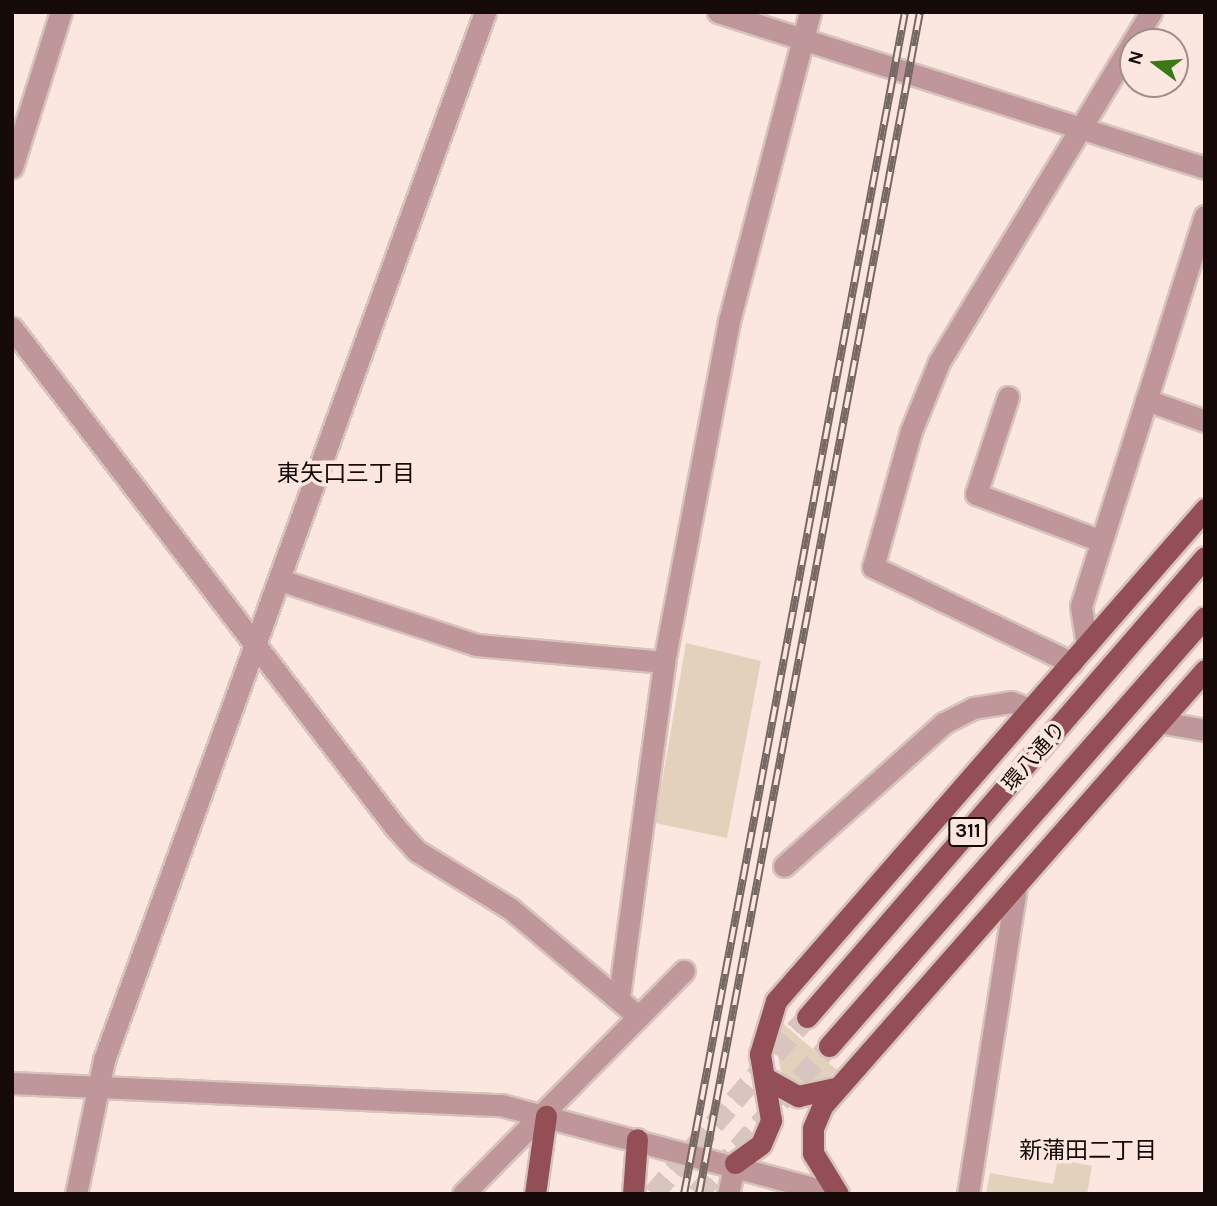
<!DOCTYPE html>
<html>
<head>
<meta charset="utf-8">
<style>
  body { margin:0 }
  #map { position:relative; width:1217px; height:1206px; overflow:hidden; background:#fbe6e0; font-family:Karla,"Noto Sans JP",sans-serif }
  div>[style] { position:absolute }
  .green>* { inset:0; background:#e2d1bb }
  .major-tunnel>* { height:21px; margin-top:-10.5px; transform-origin:0; background:repeating-linear-gradient(90deg,#d8c5c0 0 21px,transparent 0 31px) }
  .roads { filter:drop-shadow(2px 0 #d6c3bd) drop-shadow(-2px 0 #d6c3bd) drop-shadow(0 2px #d6c3bd) drop-shadow(0 -2px #d6c3bd) }
  .minor>* { height:21px; margin:-10.5px; padding:0 10.5px; transform-origin:10.5px; border-radius:10.5px; background:#bf9699 }
  .major>* { height:21px; margin:-10.5px; padding:0 10.5px; transform-origin:10.5px; border-radius:10.5px; background:#944e56 }
  .rail>* { height:8px; margin-top:-4px; transform-origin:0; background:repeating-linear-gradient(90deg,#fbe6e0 0 16px,#776864 0 32px); box-sizing:border-box; border-block:2px solid #776864 }
  span { translate:-50% -50%; white-space:nowrap; text-align:center; line-height:1.15; -webkit-text-stroke:7px #fbe6e0; paint-order:stroke }
  .shield-label span { padding:2px 5px; background:#fbe6e0; border:2px solid; border-radius:5px; -webkit-text-stroke-width:0 }
  .shield-label { font-size:19px; color:#150a08; font-weight:700 }
  .street-label { font-size:21px; color:#150a08 }
  .neighbourhood-label { font-size:23px; color:#150a08 }
  .frame { position:absolute; inset:0; border:14px solid #150a08; pointer-events:none }
  .north { position:absolute; left:1119px; top:28px; width:70px; height:70px; box-sizing:border-box; background:#fbe6e0; border:2px solid #9f8e8a; border-radius:50%; rotate:286deg; font-size:19px; font-weight:700; line-height:28px; text-align:center; color:#150a08 }
  .north::after { content:''; display:block; margin:auto; width:24px; height:32px; background:#397916; clip-path:polygon(50% 0,100% 100%,50% 72%,0 100%) }
</style>
</head>
<body>
<div id="map">
  <div class="green">
    <div style="clip-path:polygon(686px 643px,761px 661px,727px 838px,655px 823px)"></div>
    <div style="clip-path:polygon(781px 1022px,837px 1070px,823px 1083px,802px 1085px,782px 1077px,775px 1040px)"></div>
    <div style="clip-path:polygon(1058px 1159px,1092px 1166px,1087px 1194px,986px 1194px,990px 1173px,1053px 1184px)"></div>
  </div>
  <div class="major-tunnel">
    <div style="left:653px;top:1194px;width:235px;rotate:-49deg"></div>
    <div style="left:697px;top:1194px;width:198px;rotate:-48.3deg"></div>
  </div>
  <div class="roads">
    <div class="minor">
      <div style="left:718px;top:12px;width:511px;rotate:17.76deg"></div>
      <div style="left:1133px;top:42px;width:35px;rotate:-59deg"></div>
      <div style="left:12px;top:167px;width:163px;rotate:-72.5deg"></div>
      <div style="left:12px;top:328px;width:630px;rotate:52.48deg"></div>
      <div style="left:396px;top:828px;width:31px;rotate:48deg"></div>
      <div style="left:417px;top:851px;width:110px;rotate:31.7deg"></div>
      <div style="left:511px;top:909px;width:167px;rotate:40.2deg"></div>
      <div style="left:1008px;top:397px;width:102px;rotate:108.3deg"></div>
      <div style="left:976px;top:494px;width:134px;rotate:20.6deg"></div>
      <div style="left:1146px;top:400px;width:63px;rotate:19.6deg"></div>
      <div style="left:283px;top:581px;width:203px;rotate:18.3deg"></div>
      <div style="left:476px;top:645px;width:189px;rotate:5.2deg"></div>
      <div style="left:1087px;top:645px;width:39px;rotate:-99deg"></div>
      <div style="left:1081px;top:606px;width:409px;rotate:-72.4deg"></div>
      <div style="left:1072px;top:663px;width:221px;rotate:-154.2deg"></div>
      <div style="left:873px;top:567px;width:141px;rotate:-74.4deg"></div>
      <div style="left:911px;top:431px;width:74px;rotate:-67.9deg"></div>
      <div style="left:939px;top:362px;width:374px;rotate:-58.8deg"></div>
      <div style="left:1159px;top:722px;width:47px;rotate:9.9deg"></div>
      <div style="left:784px;top:866px;width:215px;rotate:-41.8deg"></div>
      <div style="left:944px;top:723px;width:33px;rotate:-27deg"></div>
      <div style="left:973px;top:708px;width:38px;rotate:-9deg"></div>
      <div style="left:1011px;top:702px;width:20px;rotate:20deg"></div>
      <div style="left:619px;top:997px;width:338px;rotate:-82.3deg"></div>
      <div style="left:664px;top:662px;width:347px;rotate:-79.2deg"></div>
      <div style="left:729px;top:321px;width:319px;rotate:-75.3deg"></div>
      <div style="left:12px;top:1083px;width:489px;rotate:2.6deg"></div>
      <div style="left:501px;top:1105px;width:347px;rotate:14.9deg"></div>
      <div style="left:76px;top:1194px;width:137px;rotate:-78.2deg"></div>
      <div style="left:104px;top:1060px;width:1115px;rotate:-70.02deg"></div>
      <div style="left:463px;top:1194px;width:314px;rotate:-45.3deg"></div>
      <div style="left:728px;top:1194px;width:32px;rotate:-77deg"></div>
      <div style="left:968px;top:1194px;width:312px;rotate:-81.1deg"></div>
    </div>
    <div class="major">
      <div style="left:807px;top:1017px;width:608px;rotate:-49.13deg"></div>
      <div style="left:829px;top:1046px;width:570px;rotate:-48.77deg"></div>
      <div style="left:765px;top:1078px;width:38px;rotate:29deg"></div>
      <div style="left:798px;top:1096px;width:39px;rotate:-12deg"></div>
      <div style="left:735px;top:1163px;width:32px;rotate:-36deg"></div>
      <div style="left:761px;top:1144px;width:26px;rotate:-67deg"></div>
      <div style="left:771px;top:1120px;width:67px;rotate:-99.5deg"></div>
      <div style="left:760px;top:1054px;width:55px;rotate:-73.2deg"></div>
      <div style="left:776px;top:1001px;width:653px;rotate:-48.91deg"></div>
      <div style="left:535px;top:1194px;width:79px;rotate:-82deg"></div>
      <div style="left:633px;top:1194px;width:55px;rotate:-85.8deg"></div>
      <div style="left:838px;top:1194px;width:48px;rotate:-121.4deg"></div>
      <div style="left:813px;top:1153px;width:25px;rotate:-90deg"></div>
      <div style="left:813px;top:1128px;width:25px;rotate:-67deg"></div>
      <div style="left:823px;top:1105px;width:579px;rotate:-48.71deg"></div>
    </div>
  </div>
  <div class="rail">
    <div style="left:684px;top:1194px;width:1202px;rotate:-79.41deg"></div>
    <div style="left:699px;top:1194px;width:1202px;rotate:-79.41deg"></div>
  </div>
  <div class="shield-label">
    <span style="left:968px;top:832px">311</span>
  </div>
  <div class="street-label">
    <span style="left:1034px;top:756px;rotate:-49deg">環八通り</span>
  </div>
  <div class="neighbourhood-label">
    <span style="left:346px;top:474px">東矢口三丁目</span>
    <span style="left:1088px;top:1151px">新蒲田二丁目</span>
  </div>
  <div class="frame"></div>
  <div class="north">N</div>
</div>
</body>
</html>
